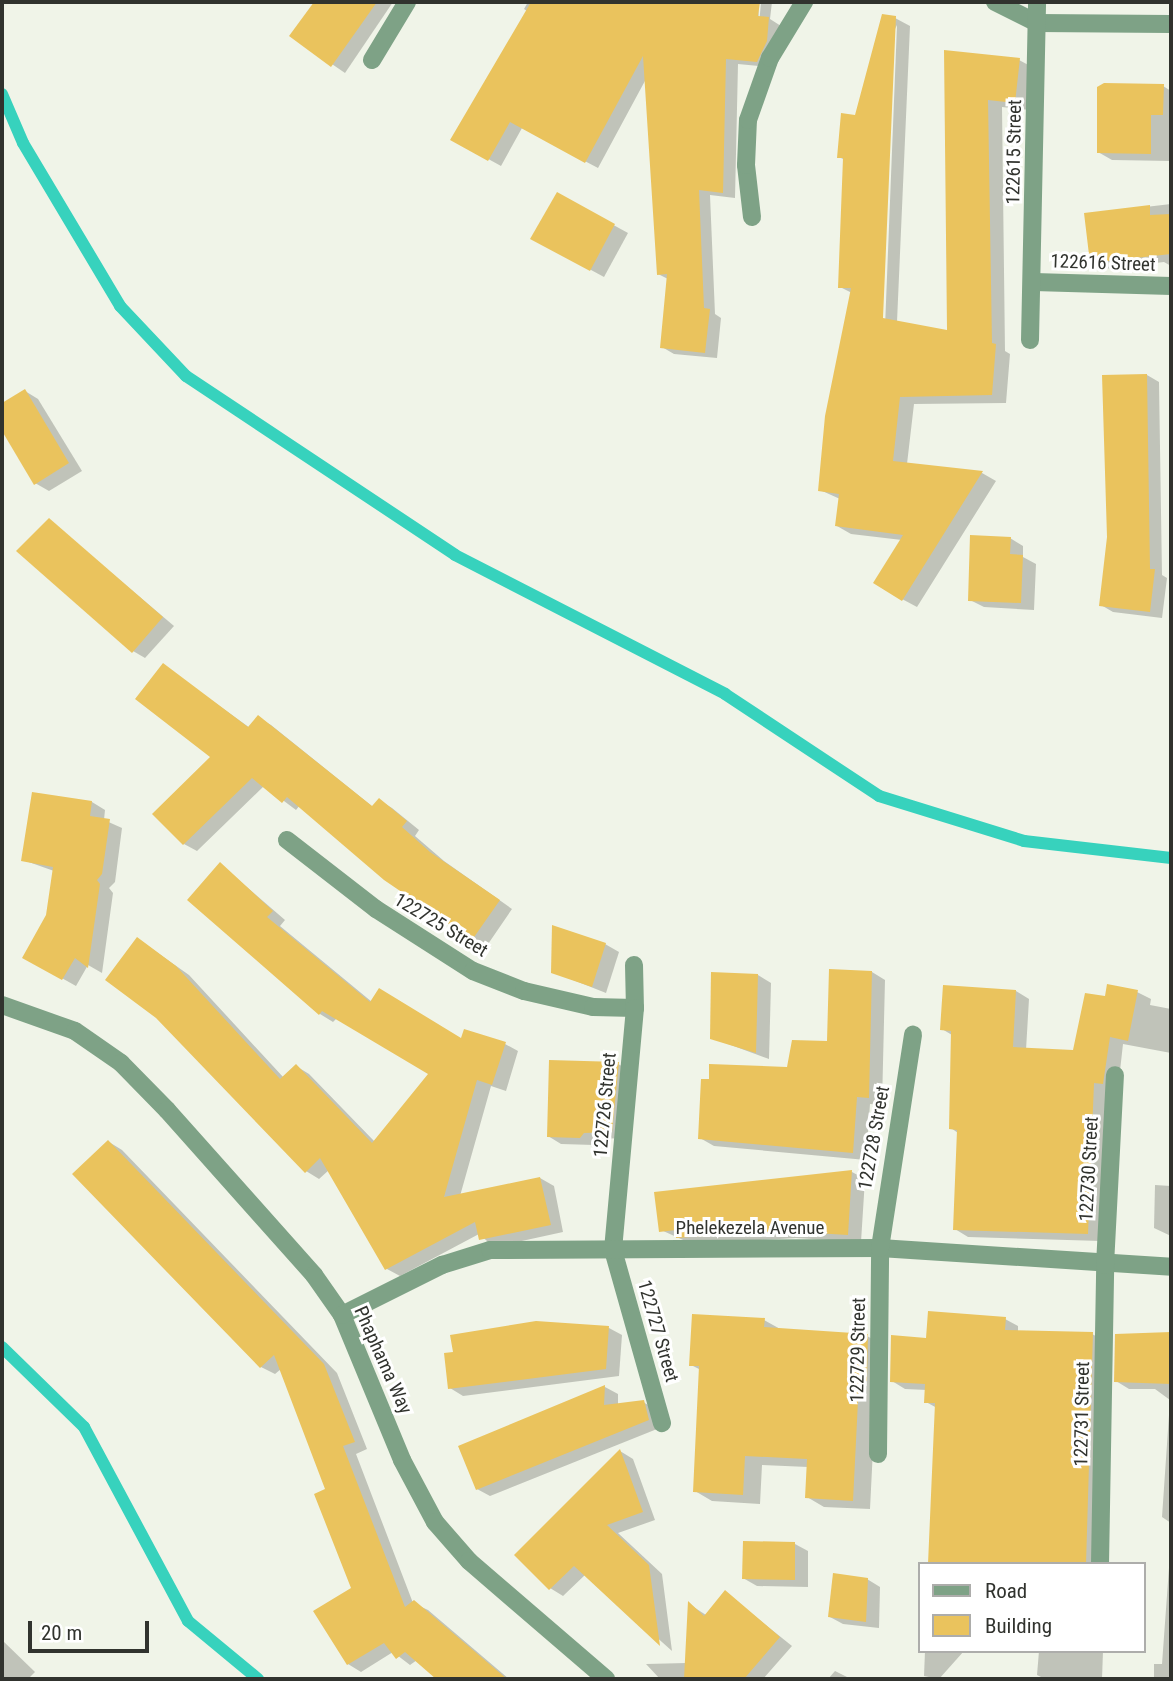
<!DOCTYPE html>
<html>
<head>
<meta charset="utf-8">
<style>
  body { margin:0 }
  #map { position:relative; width:1173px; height:1681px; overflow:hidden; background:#f0f4e8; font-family:"Roboto Condensed",sans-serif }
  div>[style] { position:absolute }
  .shadow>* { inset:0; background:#0003 }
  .stream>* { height:12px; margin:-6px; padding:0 6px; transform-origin:6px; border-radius:6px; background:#37d2bd }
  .building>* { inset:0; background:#eac35d }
  .minor>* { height:18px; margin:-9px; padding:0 9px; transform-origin:9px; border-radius:9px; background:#7ea286 }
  span { translate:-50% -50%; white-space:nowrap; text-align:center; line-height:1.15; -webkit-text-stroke:6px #fff; paint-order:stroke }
  .street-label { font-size:19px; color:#31332e }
  .frame { position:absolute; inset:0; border:4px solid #31332e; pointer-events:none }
  .legend { position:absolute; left:918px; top:1562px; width:228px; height:91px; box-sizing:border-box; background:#fff; border:2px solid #adadab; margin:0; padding:9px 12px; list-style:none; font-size:21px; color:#31332e }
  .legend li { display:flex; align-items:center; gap:14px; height:35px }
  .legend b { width:35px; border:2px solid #adadab }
  .scale { position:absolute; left:28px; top:1621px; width:121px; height:32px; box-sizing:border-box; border:4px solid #31332e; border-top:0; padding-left:9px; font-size:21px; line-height:24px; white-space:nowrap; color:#31332e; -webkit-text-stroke:5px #fff; paint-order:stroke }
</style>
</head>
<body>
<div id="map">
  <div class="shadow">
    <div style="clip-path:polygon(316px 2px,393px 2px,345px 73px,291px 36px)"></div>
    <div style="clip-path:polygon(528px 2px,758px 2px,759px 25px,761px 2px,772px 2px,770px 19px,781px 26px,769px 67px,738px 64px,735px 198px,710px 195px,715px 314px,721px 318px,717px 358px,674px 354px,662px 347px,668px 279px,658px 274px,646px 79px,598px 168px,522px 128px,501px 166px,452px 139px,527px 11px,524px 9px)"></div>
    <div style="clip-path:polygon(evenodd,895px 18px,910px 26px,897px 322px,948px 332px,946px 52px,1019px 60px,1034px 68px,1030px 110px,1002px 107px,1005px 351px,1010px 354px,1006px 403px,914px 404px,907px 464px,982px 473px,996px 481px,917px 607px,902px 599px,902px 540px,851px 534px,837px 526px,840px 499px,820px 490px,852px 293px,840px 287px,845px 160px,839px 157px,895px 18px,897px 25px,885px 327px,881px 327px,893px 33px,897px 25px)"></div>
    <div style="clip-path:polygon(1163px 86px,1171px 91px,1171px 161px,1112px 160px,1098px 152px)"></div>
    <div style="clip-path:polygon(557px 194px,628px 233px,604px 277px,532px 238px)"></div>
    <div style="clip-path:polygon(1171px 204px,1171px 266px,1164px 262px,1104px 269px,1092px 262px,1086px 214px)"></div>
    <div style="clip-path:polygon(1147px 375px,1159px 382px,1162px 575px,1167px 578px,1162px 618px,1113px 612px,1101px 605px)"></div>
    <div style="clip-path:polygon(25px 391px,38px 399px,82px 471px,49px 491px,35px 483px,2px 427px,2px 405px)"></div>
    <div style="clip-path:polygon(49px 520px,174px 626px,145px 658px,133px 651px)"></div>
    <div style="clip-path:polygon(1010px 538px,1023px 546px,1023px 557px,1036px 564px,1034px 610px,984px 607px,970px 600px)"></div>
    <div style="clip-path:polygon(163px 665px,250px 728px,258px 718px,271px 725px,373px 807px,379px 800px,392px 808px,419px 830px,415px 836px,444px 861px,512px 909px,486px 947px,300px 805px,296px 810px,264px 786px,197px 851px,184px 844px,213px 757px)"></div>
    <div style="clip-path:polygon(34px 794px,92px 802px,105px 810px,104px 820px,122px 828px,115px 882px,109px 888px,113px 893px,102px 973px,88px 965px,76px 986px,24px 957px,48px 915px,54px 871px,23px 860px)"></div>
    <div style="clip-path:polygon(220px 864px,285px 920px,280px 926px,372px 1002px,462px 1040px,505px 1044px,518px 1051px,506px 1091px,491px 1086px,460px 1196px,540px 1178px,554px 1186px,563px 1232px,494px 1247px,479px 1234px,400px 1276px,387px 1269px,329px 1170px,319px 1179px,306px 1171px,138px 939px,189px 975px,284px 1078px,296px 1066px,309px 1074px,375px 1142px,430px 1073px,337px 1018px,333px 1022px,320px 1014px,189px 900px)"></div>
    <div style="clip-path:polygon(605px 944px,619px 952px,606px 993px,553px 972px)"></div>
    <div style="clip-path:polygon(872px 972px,885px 980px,882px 1105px,870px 1104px,866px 1160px,714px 1146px,700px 1138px,829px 1043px)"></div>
    <div style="clip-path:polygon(758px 975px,771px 983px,769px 1059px,712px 1038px)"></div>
    <div style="clip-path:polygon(1016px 991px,1029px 999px,1026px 1050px,1074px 1052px,1106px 999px,1137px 992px,1151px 999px,1150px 1005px,1171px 1009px,1171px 1053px,1123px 1044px,1101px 1241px,968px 1237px,955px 1229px,958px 1133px,951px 1128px,952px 1035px,942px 1029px)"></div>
    <div style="clip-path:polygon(618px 1064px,631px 1071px,625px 1138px,597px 1139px,594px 1145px,561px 1144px,548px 1136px)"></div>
    <div style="clip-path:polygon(109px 1142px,122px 1150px,337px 1373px,367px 1449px,356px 1454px,413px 1603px,428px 1610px,509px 1679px,439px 1679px,417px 1660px,410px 1665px,393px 1652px,361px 1672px,348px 1664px,353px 1589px,327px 1490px,281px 1369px,275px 1374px,261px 1367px)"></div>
    <div style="clip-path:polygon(852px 1172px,865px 1179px,861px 1242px,796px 1238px,692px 1244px,661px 1230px)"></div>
    <div style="clip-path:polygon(1155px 1185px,1171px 1186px,1171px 1236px,1154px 1228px)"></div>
    <div style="clip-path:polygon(1005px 1319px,1018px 1326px,1018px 1332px,1092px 1334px,1105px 1341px,1099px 1564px,929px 1564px,937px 1408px,926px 1402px,927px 1390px,905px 1389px,892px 1381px,927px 1339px)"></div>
    <div style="clip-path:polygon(764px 1320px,782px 1330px,867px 1336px,885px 1346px,876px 1389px,870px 1509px,824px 1507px,807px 1497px,808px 1467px,762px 1465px,760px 1504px,712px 1501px,695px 1491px,701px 1370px,691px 1365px)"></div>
    <div style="clip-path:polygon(609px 1328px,622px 1335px,619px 1376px,463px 1396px,450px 1388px)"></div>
    <div style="clip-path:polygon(1171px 1334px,1171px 1523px,1162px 1517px,1170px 1400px,1155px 1389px,1129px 1389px,1116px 1381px,1117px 1336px)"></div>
    <div style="clip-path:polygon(605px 1387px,618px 1394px,618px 1405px,643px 1402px,657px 1410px,662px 1427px,490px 1496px,477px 1489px,460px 1447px)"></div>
    <div style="clip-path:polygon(620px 1451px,633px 1459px,655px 1520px,618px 1533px,662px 1574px,672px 1651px,586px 1574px,563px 1596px,550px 1588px)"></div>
    <div style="clip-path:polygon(1171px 1540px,1171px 1679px,1154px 1679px,1154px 1664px,1162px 1664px)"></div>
    <div style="clip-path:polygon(795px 1544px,808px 1551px,808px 1587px,757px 1586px,743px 1578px)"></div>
    <div style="clip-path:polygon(867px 1579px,880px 1587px,879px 1628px,843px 1624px,830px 1617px)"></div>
    <div style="clip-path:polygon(726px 1593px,792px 1646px,763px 1679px,660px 1679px,646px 1664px,686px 1663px,689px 1604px,706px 1615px)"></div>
    <div style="clip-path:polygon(2px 1640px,35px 1672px,28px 1679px,2px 1679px)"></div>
    <div style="clip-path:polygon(925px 1651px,964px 1651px,939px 1679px,924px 1676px)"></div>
    <div style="clip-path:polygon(1039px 1651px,1103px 1651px,1102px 1679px,1045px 1679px,1037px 1675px)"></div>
    <div style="clip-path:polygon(835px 1671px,849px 1678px,850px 1679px,828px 1679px)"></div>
  </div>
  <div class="stream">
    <div style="left:2px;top:94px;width:53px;rotate:66.8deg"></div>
    <div style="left:23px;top:143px;width:190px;rotate:59.2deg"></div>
    <div style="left:120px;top:306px;width:96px;rotate:46.7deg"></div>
    <div style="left:186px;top:376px;width:323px;rotate:33.6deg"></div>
    <div style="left:455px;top:555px;width:304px;rotate:27.2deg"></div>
    <div style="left:725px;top:694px;width:185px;rotate:33.5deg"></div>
    <div style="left:879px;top:796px;width:152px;rotate:17.2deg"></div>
    <div style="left:1024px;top:841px;width:148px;rotate:6.6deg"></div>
    <div style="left:2px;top:1347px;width:115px;rotate:44.3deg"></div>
    <div style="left:84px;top:1427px;width:220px;rotate:61.8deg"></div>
    <div style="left:188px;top:1621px;width:91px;rotate:39.6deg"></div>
  </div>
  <div class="building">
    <div style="clip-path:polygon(314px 2px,377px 2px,331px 67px,289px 36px)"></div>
    <div style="clip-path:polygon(531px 2px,760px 2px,758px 16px,769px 17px,767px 41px,757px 62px,726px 59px,723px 193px,699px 190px,704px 308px,710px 309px,705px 353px,660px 348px,667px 274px,657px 275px,643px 56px,585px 163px,510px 122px,488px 161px,450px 140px)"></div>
    <div style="clip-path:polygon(882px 14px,896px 16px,883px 318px,947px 330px,944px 50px,1020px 58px,1015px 103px,988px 100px,992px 343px,996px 344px,992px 395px,900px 397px,893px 461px,983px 471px,902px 601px,873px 583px,903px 535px,835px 526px,839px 494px,818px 491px,825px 416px,851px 288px,838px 288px,843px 158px,837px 158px,841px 113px,855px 115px)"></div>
    <div style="clip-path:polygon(1104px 83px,1164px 84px,1163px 115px,1151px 115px,1151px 154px,1097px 153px,1097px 87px)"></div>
    <div style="clip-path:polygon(557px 192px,615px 224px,590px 271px,530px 239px)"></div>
    <div style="clip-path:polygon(1150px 205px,1150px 215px,1171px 214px,1171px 254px,1090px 263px,1084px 213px)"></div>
    <div style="clip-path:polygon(1147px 374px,1150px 569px,1155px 569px,1150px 612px,1099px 606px,1107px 537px,1102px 375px)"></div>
    <div style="clip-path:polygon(25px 389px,69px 463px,34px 485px,2px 431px,2px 403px)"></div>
    <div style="clip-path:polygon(49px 518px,163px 617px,132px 653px,16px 551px)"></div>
    <div style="clip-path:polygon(970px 535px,1011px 537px,1010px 554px,1023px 555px,1021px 603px,968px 601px)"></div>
    <div style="clip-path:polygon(163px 663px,248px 727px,258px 715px,372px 806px,379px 798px,407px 821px,402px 827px,430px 852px,500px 900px,472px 940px,384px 880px,287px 797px,282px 803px,252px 778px,183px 845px,152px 814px,210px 757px,135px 699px)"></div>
    <div style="clip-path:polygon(32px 792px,92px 801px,90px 816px,110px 819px,102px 874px,97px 880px,100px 884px,88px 968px,75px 958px,62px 980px,22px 958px,46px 915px,53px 867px,21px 861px)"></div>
    <div style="clip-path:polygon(220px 862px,273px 911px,267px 917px,370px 1002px,379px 988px,461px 1038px,464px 1029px,506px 1042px,492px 1085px,477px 1080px,444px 1197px,540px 1177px,551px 1225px,479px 1240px,475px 1222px,385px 1270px,320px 1158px,305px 1173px,156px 1018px,105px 980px,137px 937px,176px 966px,280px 1079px,296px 1064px,372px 1143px,428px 1074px,322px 1011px,319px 1015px,187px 900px)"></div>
    <div style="clip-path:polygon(552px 925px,606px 943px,592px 987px,551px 973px)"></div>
    <div style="clip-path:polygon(829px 969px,872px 971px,869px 1098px,857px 1097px,853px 1153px,698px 1139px,701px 1079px,709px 1079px,709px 1064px,787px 1067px,792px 1040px,827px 1041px)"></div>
    <div style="clip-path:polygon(711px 972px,758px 974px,756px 1053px,710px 1039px)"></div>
    <div style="clip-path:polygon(1107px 984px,1138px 990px,1128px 1041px,1110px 1037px,1103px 1084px,1094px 1083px,1088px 1234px,953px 1230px,957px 1130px,949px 1129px,951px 1031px,940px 1030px,943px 985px,1016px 990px,1013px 1047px,1073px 1050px,1085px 993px,1105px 996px)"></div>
    <div style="clip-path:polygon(549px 1060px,619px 1062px,612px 1132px,584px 1133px,580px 1138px,547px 1137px)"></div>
    <div style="clip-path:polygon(108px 1140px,324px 1364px,355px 1442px,343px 1446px,405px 1607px,414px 1600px,507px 1679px,436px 1679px,405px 1652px,396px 1659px,384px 1643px,347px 1665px,313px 1611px,351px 1588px,314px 1494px,325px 1489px,274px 1355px,260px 1368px,72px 1174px)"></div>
    <div style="clip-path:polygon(852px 1170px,848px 1235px,782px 1231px,676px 1238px,676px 1230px,659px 1232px,654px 1192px)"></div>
    <div style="clip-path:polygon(928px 1311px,1006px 1317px,1005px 1330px,1093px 1332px,1086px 1564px,928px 1564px,935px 1403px,924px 1403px,925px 1384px,890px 1382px,891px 1335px,926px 1338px)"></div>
    <div style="clip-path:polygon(692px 1314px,765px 1318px,764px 1327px,868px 1334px,867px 1381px,859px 1381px,853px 1501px,805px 1498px,807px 1459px,745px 1456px,743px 1495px,693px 1492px,699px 1366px,689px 1366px)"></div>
    <div style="clip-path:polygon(536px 1321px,609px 1326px,606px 1369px,448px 1389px,444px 1353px,453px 1352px,450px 1335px)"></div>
    <div style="clip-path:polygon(1171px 1332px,1171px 1384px,1114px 1382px,1115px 1334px)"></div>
    <div style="clip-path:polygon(605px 1385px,604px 1405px,644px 1400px,649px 1420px,476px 1490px,458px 1446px)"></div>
    <div style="clip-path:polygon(620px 1449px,643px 1512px,607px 1525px,649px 1565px,660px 1646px,574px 1566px,549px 1590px,514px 1555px)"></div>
    <div style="clip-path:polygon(743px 1541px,795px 1542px,795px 1580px,742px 1579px)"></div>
    <div style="clip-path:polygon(833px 1573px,868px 1578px,866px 1622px,828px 1617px)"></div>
    <div style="clip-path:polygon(725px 1590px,780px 1637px,744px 1679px,684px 1679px,688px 1601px,704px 1616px)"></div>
  </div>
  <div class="minor">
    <div style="left:995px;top:2px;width:47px;rotate:26.6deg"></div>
    <div style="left:1037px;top:23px;width:134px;rotate:0.4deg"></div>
    <div style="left:372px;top:60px;width:68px;rotate:-58.9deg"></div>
    <div style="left:752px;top:217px;width:52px;rotate:-96.6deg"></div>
    <div style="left:746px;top:165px;width:45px;rotate:-87.5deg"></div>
    <div style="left:748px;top:120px;width:66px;rotate:-70.5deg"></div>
    <div style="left:770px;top:58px;width:66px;rotate:-58.7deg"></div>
    <div style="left:1034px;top:282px;width:137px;rotate:1.7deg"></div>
    <div style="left:1030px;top:340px;width:338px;rotate:-88.8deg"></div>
    <div style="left:287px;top:840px;width:113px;rotate:37.8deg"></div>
    <div style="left:376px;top:909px;width:115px;rotate:32.6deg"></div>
    <div style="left:473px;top:971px;width:55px;rotate:21.4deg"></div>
    <div style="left:524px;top:991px;width:71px;rotate:13.1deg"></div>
    <div style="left:593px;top:1007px;width:42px;rotate:1.4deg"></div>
    <div style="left:634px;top:965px;width:43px;rotate:88.7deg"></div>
    <div style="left:635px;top:1008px;width:243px;rotate:95.2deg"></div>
    <div style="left:613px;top:1250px;width:180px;rotate:74.2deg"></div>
    <div style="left:2px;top:1005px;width:77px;rotate:19.6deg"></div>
    <div style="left:75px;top:1031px;width:56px;rotate:34.8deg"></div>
    <div style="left:121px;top:1063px;width:66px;rotate:45.6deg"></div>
    <div style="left:167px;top:1110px;width:221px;rotate:48.3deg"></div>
    <div style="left:314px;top:1275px;width:49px;rotate:55deg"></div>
    <div style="left:342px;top:1315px;width:157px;rotate:67.5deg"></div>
    <div style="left:402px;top:1460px;width:70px;rotate:62deg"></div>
    <div style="left:435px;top:1522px;width:52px;rotate:48.9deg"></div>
    <div style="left:469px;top:1561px;width:181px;rotate:40.7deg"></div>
    <div style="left:342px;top:1315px;width:112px;rotate:-26.6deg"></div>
    <div style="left:442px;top:1265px;width:50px;rotate:-17.4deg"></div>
    <div style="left:490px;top:1250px;width:390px;rotate:-0.3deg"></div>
    <div style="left:880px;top:1248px;width:292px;rotate:3.7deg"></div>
    <div style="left:878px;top:1454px;width:206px;rotate:-89.4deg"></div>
    <div style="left:880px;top:1248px;width:216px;rotate:-81.2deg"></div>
    <div style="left:1100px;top:1564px;width:299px;rotate:-89deg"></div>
    <div style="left:1105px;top:1265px;width:190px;rotate:-87deg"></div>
  </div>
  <div class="street-label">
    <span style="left:1014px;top:152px;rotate:-89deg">122615 Street</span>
    <span style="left:1103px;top:263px;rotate:2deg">122616 Street</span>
    <span style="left:441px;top:925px;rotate:31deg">122725 Street</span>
    <span style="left:605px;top:1105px;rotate:-85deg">122726 Street</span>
    <span style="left:874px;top:1138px;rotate:-80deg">122728 Street</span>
    <span style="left:1089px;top:1169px;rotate:-87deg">122730 Street</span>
    <span style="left:750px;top:1228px">Phelekezela Avenue</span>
    <span style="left:658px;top:1331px;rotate:74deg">122727 Street</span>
    <span style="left:858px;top:1350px;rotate:-89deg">122729 Street</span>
    <span style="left:383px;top:1360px;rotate:66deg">Phaphama Way</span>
    <span style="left:1082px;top:1414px;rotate:-89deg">122731 Street</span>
  </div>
  <div class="frame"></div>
  <ul class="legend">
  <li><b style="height:9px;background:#7ea286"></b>Road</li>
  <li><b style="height:19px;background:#eac35d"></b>Building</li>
  </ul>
  <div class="scale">20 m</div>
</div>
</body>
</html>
